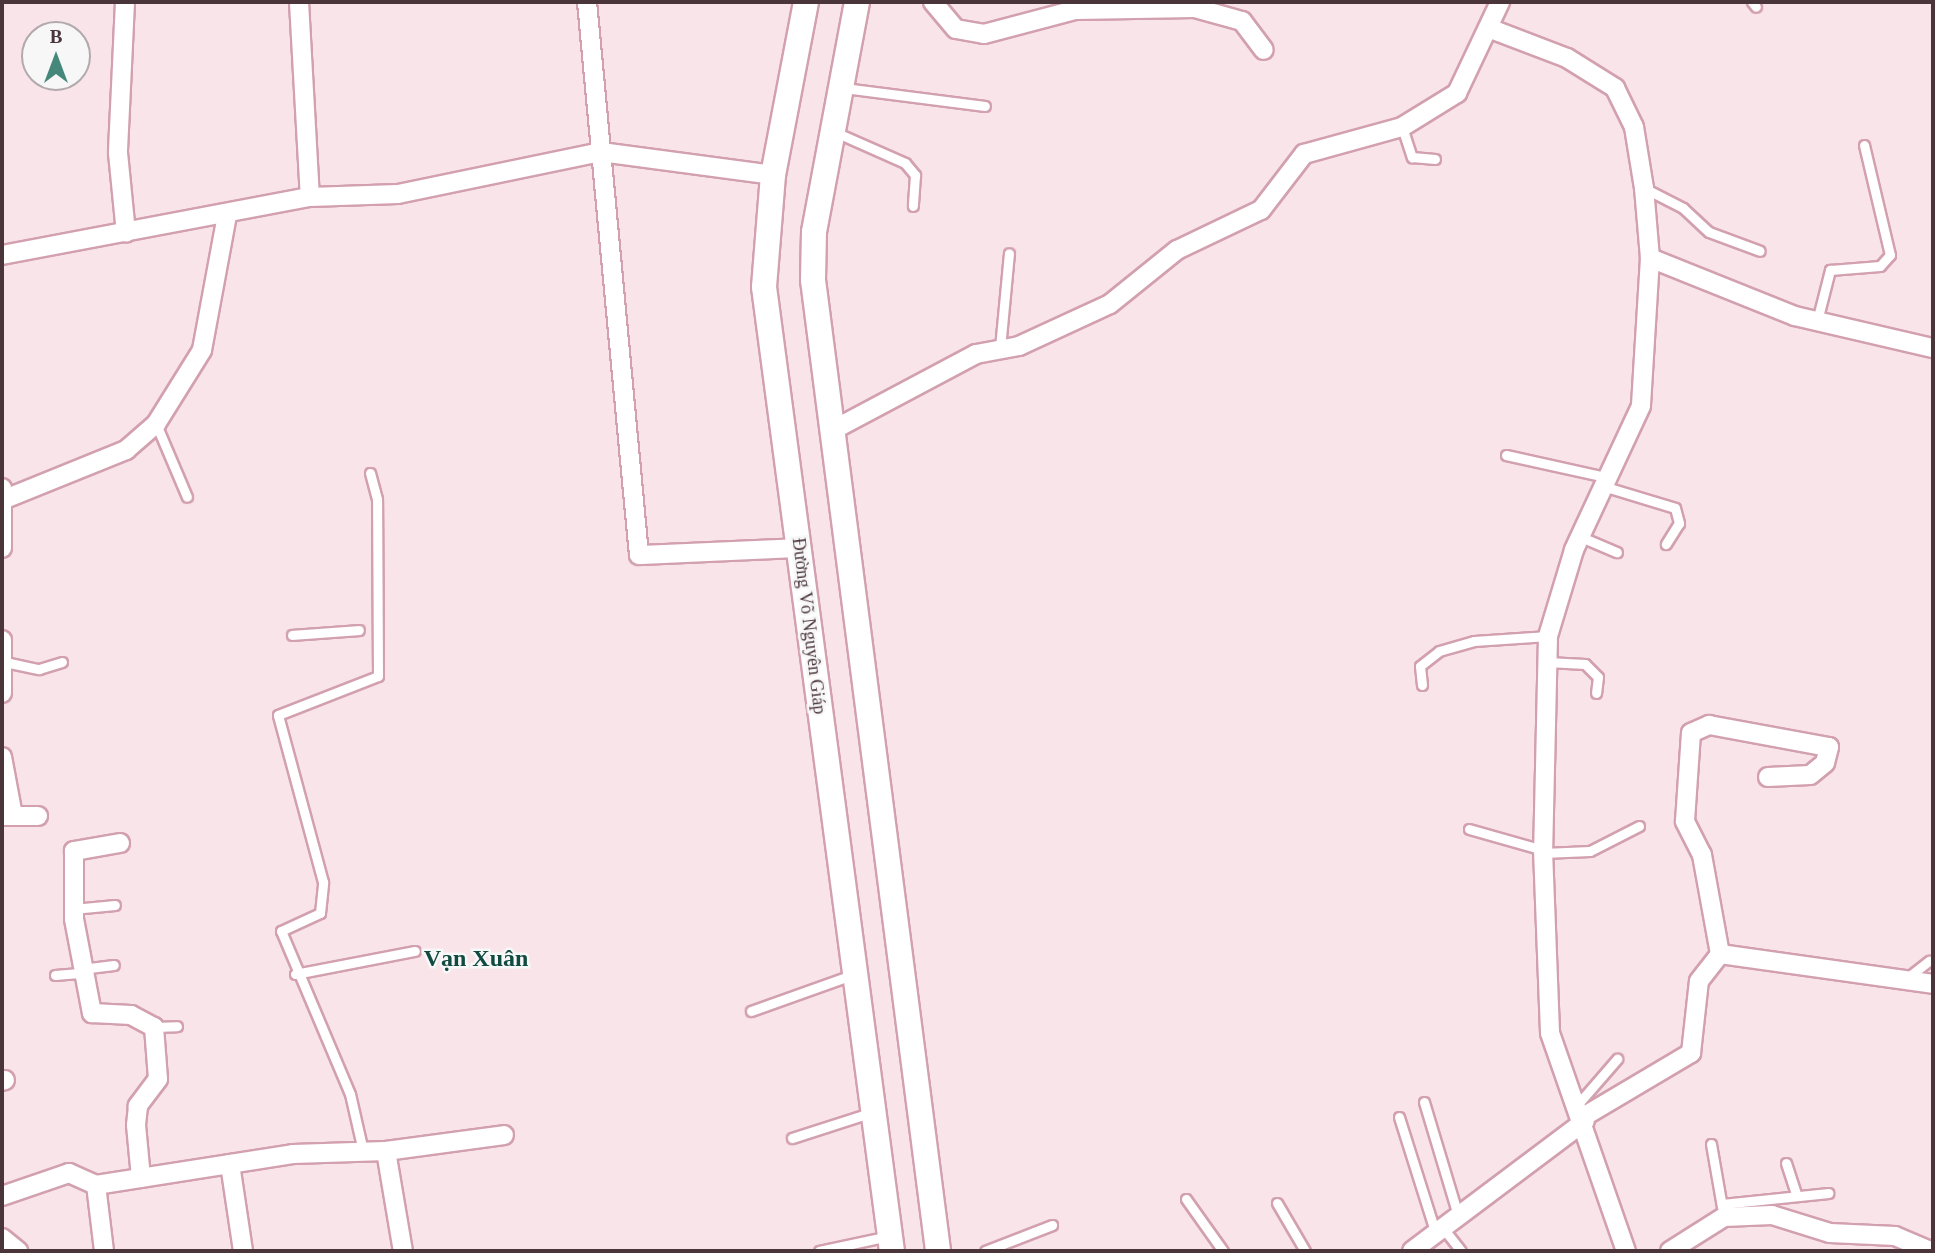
<!DOCTYPE html>
<html>
<head>
<meta charset="utf-8">
<style>
  body { margin:0 }
  #map { position:relative; width:1935px; height:1253px; overflow:hidden; background:#f9e4ea; font-family:"Times New Roman",serif }
  div>[style] { position:absolute }
  .roads { filter:drop-shadow(2px 0 #d2a0af) drop-shadow(-2px 0 #d2a0af) drop-shadow(0 2px #d2a0af) drop-shadow(0 -2px #d2a0af) }
  .lane>* { height:9px; margin:-4.5px; padding:0 4.5px; transform-origin:4.5px; border-radius:4.5px; background:#fff }
  .street>* { height:18px; margin:-9px; padding:0 9px; transform-origin:9px; border-radius:9px; background:#fff }
  .secondary>* { height:24px; margin:-12px; padding:0 12px; transform-origin:12px; border-radius:12px; background:#fff }
  span { translate:-50% -50%; white-space:nowrap; text-align:center; line-height:1.15; -webkit-text-stroke:5px #f7f7f7; paint-order:stroke }
  .street-label { font-size:18px; color:#4a353b }
  .district-label { font-size:24px; color:#114a41; font-weight:700 }
  .frame { position:absolute; inset:0; border:4px solid #4a353b; pointer-events:none }
  .north { position:absolute; left:21px; top:21px; width:70px; height:70px; box-sizing:border-box; background:#f7f7f7; border:2px solid #b2a9ac; border-radius:50%; rotate:0deg; font-size:19px; font-weight:700; line-height:28px; text-align:center; color:#4a353b }
  .north::after { content:''; display:block; margin:auto; width:24px; height:32px; background:#45887b; clip-path:polygon(50% 0,100% 100%,50% 72%,0 100%) }
</style>
</head>
<body>
<div id="map">
  <div class="roads">
    <div class="lane">
      <div style="left:1752px;top:2px;width:6px;rotate:51deg"></div>
      <div style="left:844px;top:88px;width:142px;rotate:7.3deg"></div>
      <div style="left:1402px;top:127px;width:32px;rotate:72deg"></div>
      <div style="left:1412px;top:157px;width:23px;rotate:5deg"></div>
      <div style="left:835px;top:132px;width:77px;rotate:23.9deg"></div>
      <div style="left:905px;top:163px;width:16px;rotate:50deg"></div>
      <div style="left:915px;top:175px;width:31px;rotate:94deg"></div>
      <div style="left:1644px;top:188px;width:44px;rotate:27.1deg"></div>
      <div style="left:1683px;top:208px;width:35px;rotate:43deg"></div>
      <div style="left:1709px;top:232px;width:54px;rotate:20.4deg"></div>
      <div style="left:1817px;top:321px;width:53px;rotate:-75.7deg"></div>
      <div style="left:1830px;top:270px;width:50px;rotate:-4.6deg"></div>
      <div style="left:1880px;top:266px;width:15px;rotate:-48deg"></div>
      <div style="left:1890px;top:255px;width:113px;rotate:-103.3deg"></div>
      <div style="left:1000px;top:348px;width:95px;rotate:-84.6deg"></div>
      <div style="left:156px;top:424px;width:79px;rotate:67deg"></div>
      <div style="left:1506px;top:455px;width:107px;rotate:12.5deg"></div>
      <div style="left:1606px;top:487px;width:72px;rotate:16.9deg"></div>
      <div style="left:1675px;top:508px;width:16px;rotate:75deg"></div>
      <div style="left:1679px;top:523px;width:25px;rotate:122deg"></div>
      <div style="left:1581px;top:537px;width:39px;rotate:23deg"></div>
      <div style="left:292px;top:635px;width:67px;rotate:-4.3deg"></div>
      <div style="left:5px;top:662px;width:35px;rotate:12deg"></div>
      <div style="left:39px;top:669px;width:24px;rotate:-17deg"></div>
      <div style="left:1547px;top:662px;width:38px;rotate:3deg"></div>
      <div style="left:1585px;top:664px;width:18px;rotate:45deg"></div>
      <div style="left:1598px;top:677px;width:16px;rotate:97deg"></div>
      <div style="left:1422px;top:685px;width:19px;rotate:-96deg"></div>
      <div style="left:1420px;top:666px;width:24px;rotate:-38deg"></div>
      <div style="left:1439px;top:651px;width:36px;rotate:-16deg"></div>
      <div style="left:1474px;top:641px;width:74px;rotate:-3.9deg"></div>
      <div style="left:1469px;top:829px;width:77px;rotate:15.8deg"></div>
      <div style="left:1543px;top:853px;width:47px;rotate:-2.4deg"></div>
      <div style="left:1590px;top:851px;width:55px;rotate:-27deg"></div>
      <div style="left:73px;top:909px;width:42px;rotate:-5.4deg"></div>
      <div style="left:81px;top:969px;width:33px;rotate:-7deg"></div>
      <div style="left:295px;top:974px;width:122px;rotate:-10.9deg"></div>
      <div style="left:55px;top:975px;width:24px;rotate:-5deg"></div>
      <div style="left:1907px;top:978px;width:28px;rotate:-38deg"></div>
      <div style="left:751px;top:1011px;width:110px;rotate:-19.6deg"></div>
      <div style="left:154px;top:1027px;width:23px;rotate:-2deg"></div>
      <div style="left:1424px;top:1102px;width:115px;rotate:73.3deg"></div>
      <div style="left:1578px;top:1104px;width:60px;rotate:-49.1deg"></div>
      <div style="left:1399px;top:1117px;width:120px;rotate:72.5deg"></div>
      <div style="left:792px;top:1138px;width:82px;rotate:-17.8deg"></div>
      <div style="left:1711px;top:1144px;width:64px;rotate:80.1deg"></div>
      <div style="left:363px;top:1151px;width:58px;rotate:-102.8deg"></div>
      <div style="left:350px;top:1094px;width:177px;rotate:-112.9deg"></div>
      <div style="left:281px;top:931px;width:43px;rotate:-24.8deg"></div>
      <div style="left:320px;top:913px;width:31px;rotate:-84deg"></div>
      <div style="left:323px;top:882px;width:173px;rotate:-105.1deg"></div>
      <div style="left:278px;top:715px;width:107px;rotate:-21.3deg"></div>
      <div style="left:378px;top:676px;width:177px;rotate:-90.3deg"></div>
      <div style="left:377px;top:499px;width:27px;rotate:-105deg"></div>
      <div style="left:1786px;top:1163px;width:32px;rotate:72deg"></div>
      <div style="left:1186px;top:1199px;width:64px;rotate:54.6deg"></div>
      <div style="left:1277px;top:1203px;width:56px;rotate:59.7deg"></div>
      <div style="left:1722px;top:1204px;width:107px;rotate:-5.9deg"></div>
      <div style="left:1443px;top:1228px;width:29px;rotate:52deg"></div>
      <div style="left:819px;top:1251px;width:72px;rotate:-12.1deg"></div>
      <div style="left:985px;top:1251px;width:72px;rotate:-21.2deg"></div>
    </div>
    <div class="street">
      <div style="left:125px;top:2px;width:151px;rotate:92.7deg"></div>
      <div style="left:118px;top:153px;width:80px;rotate:84.3deg"></div>
      <div style="left:299px;top:2px;width:195px;rotate:86.8deg"></div>
      <div style="left:587px;top:2px;width:555px;rotate:84.63deg"></div>
      <div style="left:639px;top:555px;width:160px;rotate:-2.5deg"></div>
      <div style="left:933px;top:2px;width:35px;rotate:50deg"></div>
      <div style="left:956px;top:29px;width:28px;rotate:10deg"></div>
      <div style="left:984px;top:34px;width:94px;rotate:-14.8deg"></div>
      <div style="left:1075px;top:10px;width:120px;rotate:-1deg"></div>
      <div style="left:1195px;top:8px;width:49px;rotate:15.5deg"></div>
      <div style="left:1242px;top:21px;width:36px;rotate:53deg"></div>
      <div style="left:1491px;top:29px;width:81px;rotate:20.9deg"></div>
      <div style="left:1567px;top:58px;width:57px;rotate:32deg"></div>
      <div style="left:1615px;top:88px;width:43px;rotate:64deg"></div>
      <div style="left:1634px;top:127px;width:62px;rotate:80.7deg"></div>
      <div style="left:1644px;top:188px;width:70px;rotate:85.1deg"></div>
      <div style="left:1650px;top:258px;width:148px;rotate:93.5deg"></div>
      <div style="left:1641px;top:406px;width:159px;rotate:115deg"></div>
      <div style="left:1574px;top:550px;width:90px;rotate:106.8deg"></div>
      <div style="left:1548px;top:636px;width:214px;rotate:91.3deg"></div>
      <div style="left:1543px;top:850px;width:183px;rotate:87.8deg"></div>
      <div style="left:1550px;top:1033px;width:231px;rotate:70.8deg"></div>
      <div style="left:2px;top:255px;width:313px;rotate:-10.7deg"></div>
      <div style="left:310px;top:197px;width:88px;rotate:-2deg"></div>
      <div style="left:398px;top:194px;width:207px;rotate:-11.7deg"></div>
      <div style="left:601px;top:152px;width:174px;rotate:7.6deg"></div>
      <div style="left:1650px;top:258px;width:156px;rotate:21.8deg"></div>
      <div style="left:1795px;top:316px;width:142px;rotate:13.1deg"></div>
      <div style="left:833px;top:430px;width:162px;rotate:-28deg"></div>
      <div style="left:976px;top:354px;width:44px;rotate:-10.5deg"></div>
      <div style="left:1019px;top:346px;width:100px;rotate:-24.8deg"></div>
      <div style="left:1110px;top:304px;width:86px;rotate:-38.9deg"></div>
      <div style="left:1177px;top:250px;width:93px;rotate:-25.5deg"></div>
      <div style="left:1261px;top:210px;width:71px;rotate:-52.5deg"></div>
      <div style="left:1304px;top:154px;width:102px;rotate:-15.4deg"></div>
      <div style="left:1402px;top:127px;width:65px;rotate:-31.7deg"></div>
      <div style="left:1457px;top:93px;width:101px;rotate:-64.7deg"></div>
      <div style="left:2px;top:488px;width:60px;rotate:90deg"></div>
      <div style="left:5px;top:499px;width:131px;rotate:-22deg"></div>
      <div style="left:126px;top:450px;width:40px;rotate:-41deg"></div>
      <div style="left:156px;top:424px;width:87px;rotate:-58.1deg"></div>
      <div style="left:202px;top:350px;width:137px;rotate:-79.5deg"></div>
      <div style="left:2px;top:640px;width:53px;rotate:90deg"></div>
      <div style="left:2px;top:757px;width:60px;rotate:79.4deg"></div>
      <div style="left:2px;top:816px;width:36px"></div>
      <div style="left:120px;top:843px;width:47px;rotate:170.1deg"></div>
      <div style="left:74px;top:851px;width:68px;rotate:90deg"></div>
      <div style="left:74px;top:919px;width:96px;rotate:79.2deg"></div>
      <div style="left:92px;top:1013px;width:39px;rotate:3deg"></div>
      <div style="left:131px;top:1015px;width:26px;rotate:28deg"></div>
      <div style="left:154px;top:1027px;width:52px;rotate:85.6deg"></div>
      <div style="left:158px;top:1079px;width:34px;rotate:127deg"></div>
      <div style="left:138px;top:1106px;width:19px;rotate:96deg"></div>
      <div style="left:136px;top:1125px;width:53px;rotate:84.6deg"></div>
      <div style="left:1720px;top:954px;width:101px;rotate:-100.3deg"></div>
      <div style="left:1702px;top:855px;width:38px;rotate:-117deg"></div>
      <div style="left:1685px;top:821px;width:88px;rotate:-86.1deg"></div>
      <div style="left:1691px;top:733px;width:20px;rotate:-24deg"></div>
      <div style="left:1709px;top:725px;width:122px;rotate:10.4deg"></div>
      <div style="left:1829px;top:747px;width:16px;rotate:104deg"></div>
      <div style="left:1825px;top:763px;width:19px;rotate:141deg"></div>
      <div style="left:1810px;top:775px;width:42px;rotate:177.3deg"></div>
      <div style="left:2px;top:1081px;width:3px;rotate:-18deg"></div>
      <div style="left:1583px;top:1117px;width:126px;rotate:-30.7deg"></div>
      <div style="left:1691px;top:1053px;width:72px;rotate:-83.7deg"></div>
      <div style="left:1699px;top:981px;width:34px;rotate:-52deg"></div>
      <div style="left:1720px;top:954px;width:215px;rotate:8deg"></div>
      <div style="left:386px;top:1151px;width:101px;rotate:80.4deg"></div>
      <div style="left:230px;top:1164px;width:88px;rotate:81.5deg"></div>
      <div style="left:2px;top:1196px;width:71px;rotate:-18.9deg"></div>
      <div style="left:69px;top:1173px;width:30px;rotate:24deg"></div>
      <div style="left:2px;top:1238px;width:21px;rotate:39deg"></div>
      <div style="left:104px;top:1251px;width:66px;rotate:-96.9deg"></div>
      <div style="left:96px;top:1185px;width:199px;rotate:-8.9deg"></div>
      <div style="left:293px;top:1154px;width:93px;rotate:-1.8deg"></div>
      <div style="left:386px;top:1151px;width:119px;rotate:-7.7deg"></div>
      <div style="left:1412px;top:1251px;width:216px;rotate:-36.9deg"></div>
      <div style="left:1670px;top:1251px;width:64px;rotate:-32.2deg"></div>
      <div style="left:1724px;top:1217px;width:48px;rotate:-2.4deg"></div>
      <div style="left:1772px;top:1215px;width:61px;rotate:17.2deg"></div>
      <div style="left:1830px;top:1233px;width:65px;rotate:2.6deg"></div>
      <div style="left:1895px;top:1236px;width:39px;rotate:23deg"></div>
    </div>
    <div class="secondary">
      <div style="left:806px;top:2px;width:176px;rotate:100.8deg"></div>
      <div style="left:773px;top:175px;width:112px;rotate:94.6deg"></div>
      <div style="left:764px;top:287px;width:972px;rotate:82.44deg"></div>
      <div style="left:857px;top:2px;width:234px;rotate:100.6deg"></div>
      <div style="left:814px;top:232px;width:48px;rotate:91.2deg"></div>
      <div style="left:813px;top:280px;width:979px;rotate:82.66deg"></div>
    </div>
  </div>
  <div class="street-label">
    <span style="left:809px;top:626px;rotate:83deg">Đường Võ Nguyên Giáp</span>
  </div>
  <div class="district-label">
    <span style="left:476px;top:959px">Vạn Xuân</span>
  </div>
  <div class="frame"></div>
  <div class="north">B</div>
</div>
</body>
</html>
